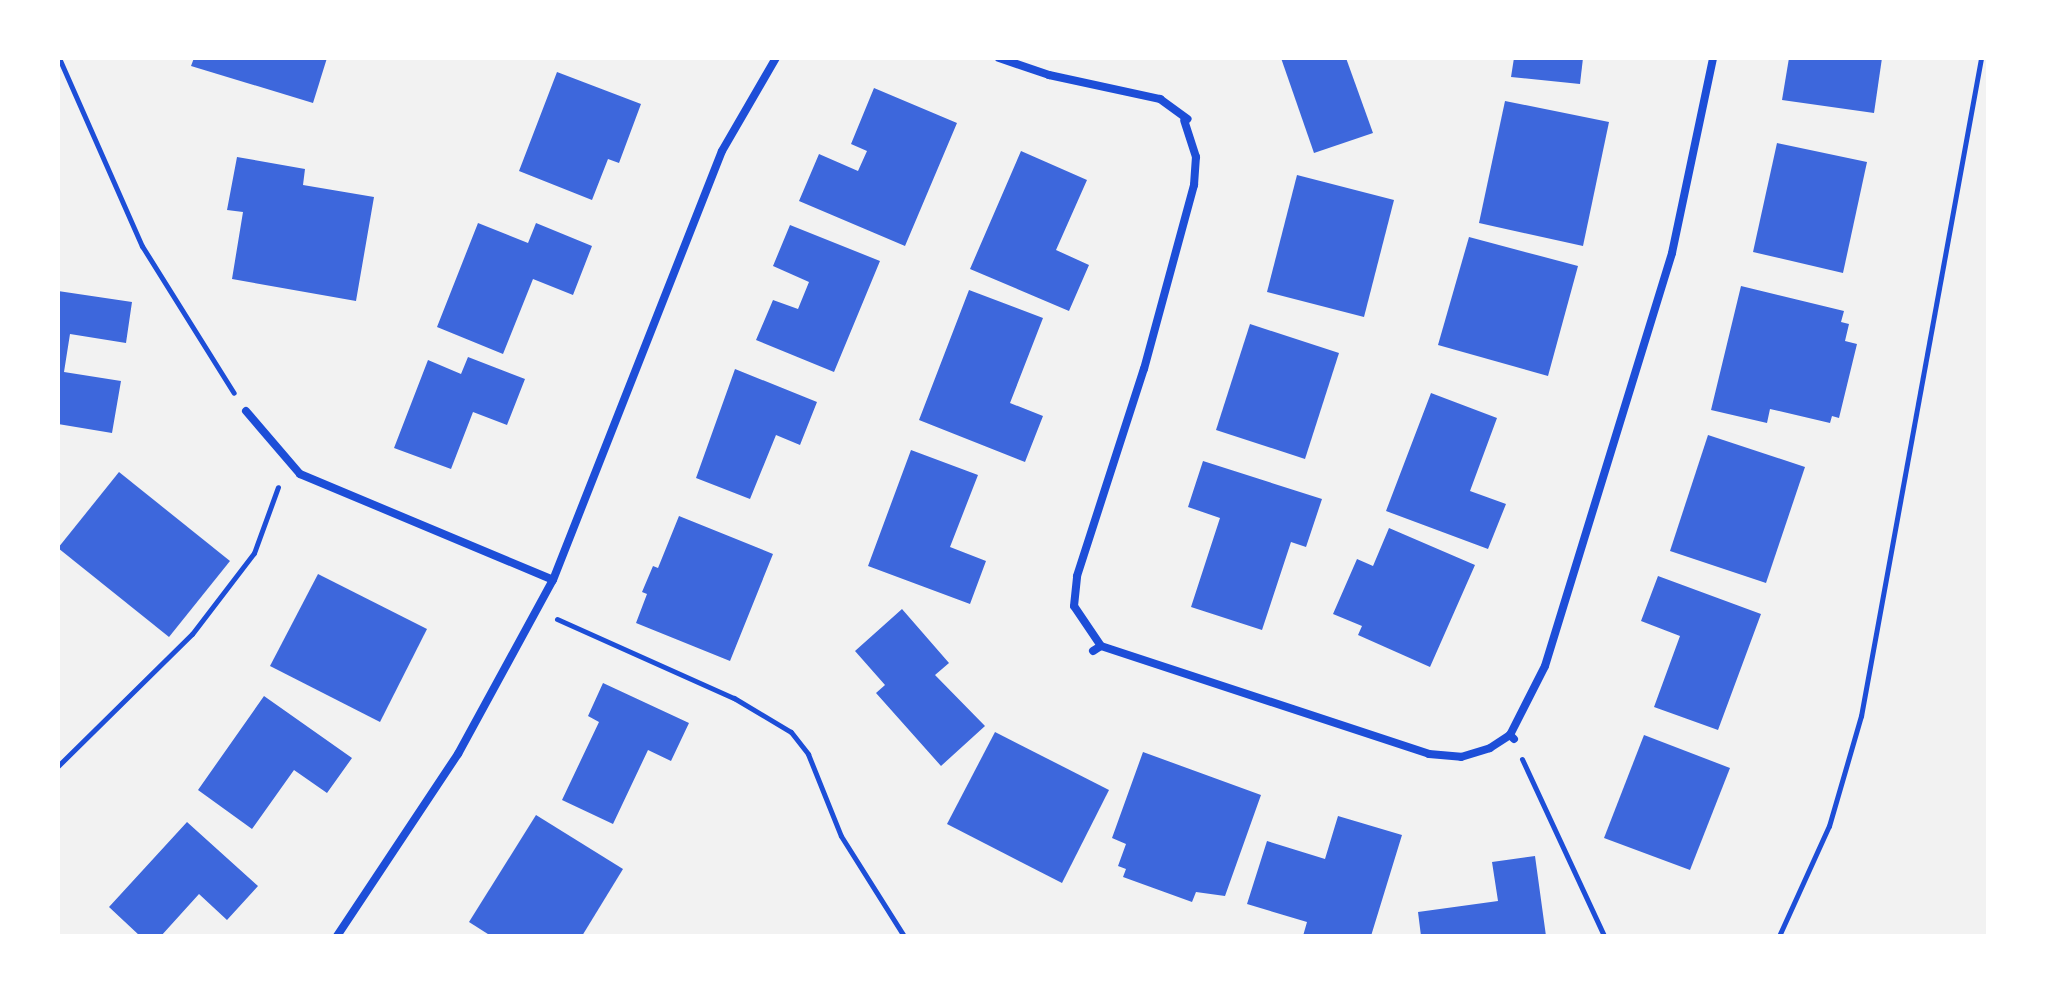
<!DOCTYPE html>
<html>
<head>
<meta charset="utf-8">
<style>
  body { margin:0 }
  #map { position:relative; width:2046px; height:994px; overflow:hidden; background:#f2f2f2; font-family:"Times New Roman",serif }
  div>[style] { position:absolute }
  .building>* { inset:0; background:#3d67dc }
  .path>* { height:5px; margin:-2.5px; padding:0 2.5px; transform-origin:2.5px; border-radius:2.5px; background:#1d4ed8 }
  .minor>* { height:8px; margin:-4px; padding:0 4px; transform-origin:4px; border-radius:4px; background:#1d4ed8 }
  span { translate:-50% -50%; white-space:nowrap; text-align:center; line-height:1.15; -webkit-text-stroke:7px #fff; paint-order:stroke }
  .frame { position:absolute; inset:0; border:60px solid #fff; pointer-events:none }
</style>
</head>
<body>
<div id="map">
  <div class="building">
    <div style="clip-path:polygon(194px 58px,327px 58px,313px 103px,191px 66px)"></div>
    <div style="clip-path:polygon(1281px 58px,1346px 58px,1373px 133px,1314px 153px)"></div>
    <div style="clip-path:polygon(1514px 58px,1583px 58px,1580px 84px,1511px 77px)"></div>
    <div style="clip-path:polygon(1789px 58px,1882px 58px,1874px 113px,1782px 100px)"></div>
    <div style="clip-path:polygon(557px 72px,641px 104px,619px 163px,608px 159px,592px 200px,519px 171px)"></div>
    <div style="clip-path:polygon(874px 88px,957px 123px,905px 246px,799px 201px,819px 154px,858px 171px,867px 151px,851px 144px)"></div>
    <div style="clip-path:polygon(1505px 101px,1609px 122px,1583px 246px,1479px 223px)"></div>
    <div style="clip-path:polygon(1777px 143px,1867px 162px,1843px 273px,1753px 252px)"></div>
    <div style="clip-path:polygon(1021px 151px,1087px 180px,1056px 250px,1089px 265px,1069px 311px,970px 269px)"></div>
    <div style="clip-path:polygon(237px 157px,305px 169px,303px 185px,374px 197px,356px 301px,232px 279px,243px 212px,227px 210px)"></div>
    <div style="clip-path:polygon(1297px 175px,1394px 200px,1364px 317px,1267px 292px)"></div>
    <div style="clip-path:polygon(478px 223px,528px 243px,536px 223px,592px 246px,573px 295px,533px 279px,503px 354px,437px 327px)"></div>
    <div style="clip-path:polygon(790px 225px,880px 261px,834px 372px,756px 340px,773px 300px,798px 309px,809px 282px,773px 266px)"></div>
    <div style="clip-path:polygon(1469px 237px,1578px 266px,1548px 376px,1438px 345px)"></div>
    <div style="clip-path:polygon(1741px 286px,1844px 311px,1841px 322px,1849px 324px,1845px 341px,1857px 344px,1839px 418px,1832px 416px,1830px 423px,1770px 409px,1767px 423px,1711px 410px)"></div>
    <div style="clip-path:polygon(969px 290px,1043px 318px,1010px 403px,1043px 416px,1025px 462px,919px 420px)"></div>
    <div style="clip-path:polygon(58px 291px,132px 302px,126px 343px,70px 334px,64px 372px,121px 381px,112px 433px,58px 424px)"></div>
    <div style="clip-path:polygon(1250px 324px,1339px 353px,1305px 459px,1216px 430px)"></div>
    <div style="clip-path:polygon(468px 357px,525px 379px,507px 425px,473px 412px,451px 469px,394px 448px,428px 360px,461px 374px)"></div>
    <div style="clip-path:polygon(735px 369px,817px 402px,800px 445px,776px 435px,750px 499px,696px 478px)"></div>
    <div style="clip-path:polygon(1431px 393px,1497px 418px,1470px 491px,1506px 504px,1488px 549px,1386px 511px)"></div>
    <div style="clip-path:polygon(1708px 435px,1805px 467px,1766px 583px,1670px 551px)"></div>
    <div style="clip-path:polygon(911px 450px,978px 475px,950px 547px,986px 561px,970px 604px,868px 566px)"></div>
    <div style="clip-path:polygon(1203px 461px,1322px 499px,1306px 547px,1291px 542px,1262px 630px,1191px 607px,1220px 518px,1188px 507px)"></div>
    <div style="clip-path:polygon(119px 472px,230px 561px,169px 637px,58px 548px)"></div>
    <div style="clip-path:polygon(679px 516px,773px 554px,730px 661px,636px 623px,647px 594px,642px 592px,653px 566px,658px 568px)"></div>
    <div style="clip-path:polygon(1389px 528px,1475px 565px,1430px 667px,1358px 635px,1362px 626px,1333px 614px,1357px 559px,1373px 566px)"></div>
    <div style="clip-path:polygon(318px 574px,427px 629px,380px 722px,270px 666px)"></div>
    <div style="clip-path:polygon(1658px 576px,1761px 614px,1718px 730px,1654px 707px,1680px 636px,1641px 621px)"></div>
    <div style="clip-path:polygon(902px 609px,949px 663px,935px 675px,985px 726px,941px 766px,876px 693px,885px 685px,855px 651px)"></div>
    <div style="clip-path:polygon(603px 683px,689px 723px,671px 761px,648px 750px,613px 824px,562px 800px,599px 722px,588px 716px)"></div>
    <div style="clip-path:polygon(264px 696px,352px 758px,327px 793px,294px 770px,252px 829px,198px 790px)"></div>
    <div style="clip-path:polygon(995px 732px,1109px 790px,1062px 883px,947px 824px)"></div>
    <div style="clip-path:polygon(1644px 735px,1730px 768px,1690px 870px,1604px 838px)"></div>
    <div style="clip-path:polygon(1143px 752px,1261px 795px,1225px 896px,1196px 892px,1192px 902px,1123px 877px,1126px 869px,1118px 866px,1126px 844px,1112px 838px)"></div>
    <div style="clip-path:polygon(536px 815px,623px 869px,582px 936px,491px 936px,469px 922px)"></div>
    <div style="clip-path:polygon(1338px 816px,1402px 835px,1371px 936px,1303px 936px,1307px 922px,1247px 904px,1267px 841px,1325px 859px)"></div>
    <div style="clip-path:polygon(187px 822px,258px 886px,227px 920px,199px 894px,161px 936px,140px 936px,109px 907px)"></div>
    <div style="clip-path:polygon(1535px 856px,1546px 936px,1421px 936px,1418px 912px,1498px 901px,1492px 862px)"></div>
  </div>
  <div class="path">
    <div style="left:59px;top:58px;width:206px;rotate:66.2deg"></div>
    <div style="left:142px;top:246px;width:173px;rotate:58deg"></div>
    <div style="left:557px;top:619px;width:194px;rotate:24.1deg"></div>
    <div style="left:734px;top:698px;width:66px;rotate:30.8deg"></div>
    <div style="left:791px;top:732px;width:28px;rotate:52deg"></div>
    <div style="left:808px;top:754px;width:88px;rotate:68.1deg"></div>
    <div style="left:841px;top:836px;width:118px;rotate:57.8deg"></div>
    <div style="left:1522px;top:759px;width:195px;rotate:65.1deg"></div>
    <div style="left:58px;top:766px;width:188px;rotate:-44.6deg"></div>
    <div style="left:192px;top:634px;width:102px;rotate:-52.6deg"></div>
    <div style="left:254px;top:553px;width:70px;rotate:-70deg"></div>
    <div style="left:1779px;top:936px;width:121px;rotate:-65.6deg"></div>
    <div style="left:1829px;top:826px;width:115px;rotate:-73.8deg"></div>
    <div style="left:1861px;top:716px;width:669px;rotate:-79.66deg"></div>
  </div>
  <div class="minor">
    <div style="left:999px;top:58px;width:53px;rotate:18.8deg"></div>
    <div style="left:1049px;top:75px;width:114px;rotate:12.2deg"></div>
    <div style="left:1160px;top:99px;width:34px;rotate:36deg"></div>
    <div style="left:246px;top:411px;width:83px;rotate:49.4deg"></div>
    <div style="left:300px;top:474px;width:274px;rotate:22.7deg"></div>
    <div style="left:1101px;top:646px;width:48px;rotate:-124deg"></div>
    <div style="left:1074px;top:606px;width:30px;rotate:-84deg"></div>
    <div style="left:1077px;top:576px;width:218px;rotate:-72.1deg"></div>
    <div style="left:1144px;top:369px;width:191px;rotate:-74.8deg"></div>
    <div style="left:1194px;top:185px;width:28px;rotate:-86deg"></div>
    <div style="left:1196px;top:157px;width:38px;rotate:-108deg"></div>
    <div style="left:1093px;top:651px;width:9px;rotate:-32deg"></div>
    <div style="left:1101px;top:646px;width:345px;rotate:18.2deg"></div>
    <div style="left:1429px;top:754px;width:32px;rotate:5deg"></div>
    <div style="left:1461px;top:757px;width:30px;rotate:-17deg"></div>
    <div style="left:1490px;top:748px;width:24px;rotate:-33deg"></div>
    <div style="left:1514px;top:739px;width:6px;rotate:-135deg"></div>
    <div style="left:1510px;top:735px;width:77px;rotate:-63.1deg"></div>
    <div style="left:1545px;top:666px;width:432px;rotate:-72.9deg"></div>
    <div style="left:1672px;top:253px;width:199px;rotate:-78.1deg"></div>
    <div style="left:337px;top:936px;width:219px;rotate:-56.4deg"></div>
    <div style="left:458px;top:754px;width:198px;rotate:-61.4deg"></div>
    <div style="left:553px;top:580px;width:461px;rotate:-68.5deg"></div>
    <div style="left:722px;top:151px;width:108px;rotate:-59.9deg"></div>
  </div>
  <div class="frame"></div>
</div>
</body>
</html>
